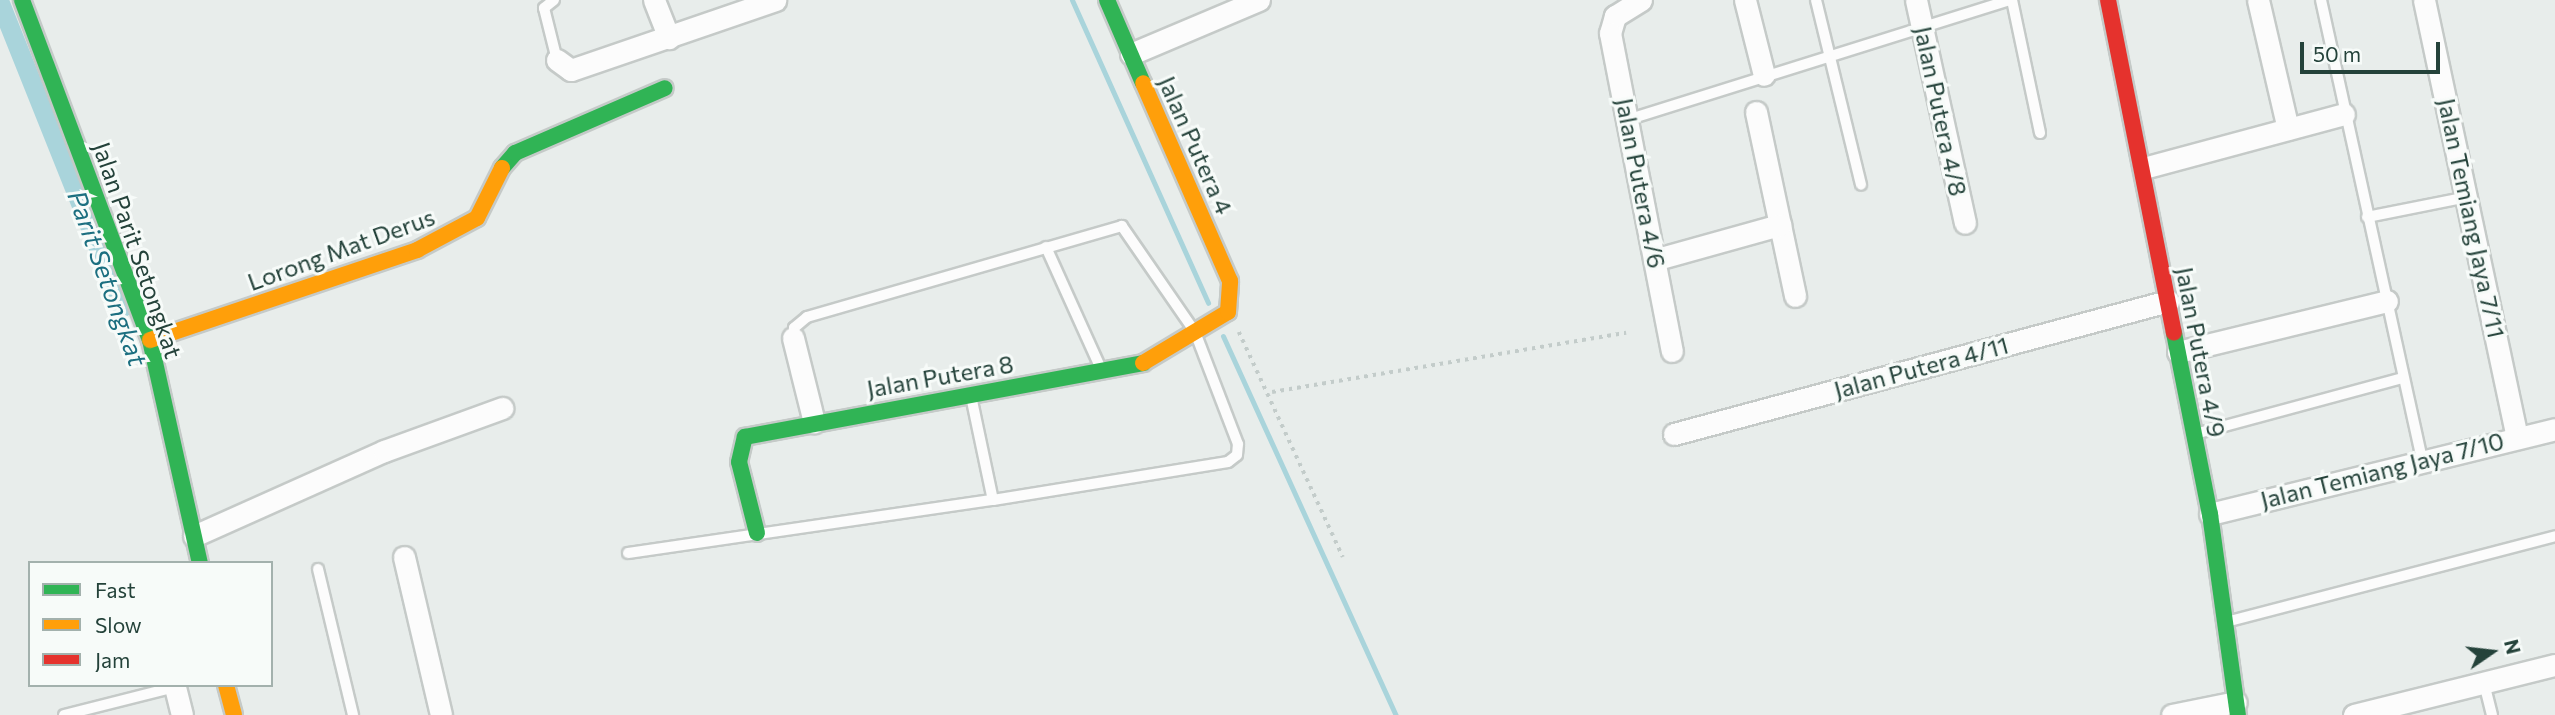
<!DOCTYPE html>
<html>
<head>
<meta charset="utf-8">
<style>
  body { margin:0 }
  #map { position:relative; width:2555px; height:715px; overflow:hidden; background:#e8edeb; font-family:Commissioner,sans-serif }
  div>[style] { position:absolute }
  .stream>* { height:5px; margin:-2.5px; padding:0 2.5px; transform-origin:2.5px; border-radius:2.5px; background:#a9d4db }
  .canal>* { height:19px; margin:-9.5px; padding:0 9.5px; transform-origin:9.5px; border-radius:9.5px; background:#a9d4db }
  .path>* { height:3.5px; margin-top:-1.75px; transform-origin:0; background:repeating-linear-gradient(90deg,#c3ccca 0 3.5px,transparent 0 8.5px) }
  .roads { filter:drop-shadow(2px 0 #c5cac8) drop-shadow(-2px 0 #c5cac8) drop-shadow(0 2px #c5cac8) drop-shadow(0 -2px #c5cac8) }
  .lane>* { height:10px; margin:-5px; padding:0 5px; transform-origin:5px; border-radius:5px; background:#fcfcfc }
  .street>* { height:21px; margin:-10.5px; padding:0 10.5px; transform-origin:10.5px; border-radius:10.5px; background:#fcfcfc }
  .fast>* { height:16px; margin:-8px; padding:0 8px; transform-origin:8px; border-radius:8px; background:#30b455 }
  .slow>* { height:16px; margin:-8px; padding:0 8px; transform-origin:8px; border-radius:8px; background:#ff9f0a }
  .jam>* { height:16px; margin:-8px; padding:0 8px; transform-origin:8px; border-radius:8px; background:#e5322d }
  span { translate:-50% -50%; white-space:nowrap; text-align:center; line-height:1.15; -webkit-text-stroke:6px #f7fbf9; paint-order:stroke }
  .street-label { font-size:24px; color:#24423a }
  .water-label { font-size:26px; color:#1c6f80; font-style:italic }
  .legend { position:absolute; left:28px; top:561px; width:245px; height:126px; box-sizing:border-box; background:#f7fbf9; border:2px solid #a3b1ad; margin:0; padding:9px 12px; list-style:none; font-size:21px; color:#24423a }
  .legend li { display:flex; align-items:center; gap:14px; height:35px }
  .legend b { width:35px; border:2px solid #a3b1ad }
  .north { position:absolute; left:2457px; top:617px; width:70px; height:70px; -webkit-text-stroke:5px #f7fbf9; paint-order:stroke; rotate:76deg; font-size:19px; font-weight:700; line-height:28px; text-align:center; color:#24423a }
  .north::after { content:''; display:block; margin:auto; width:24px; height:32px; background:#24423a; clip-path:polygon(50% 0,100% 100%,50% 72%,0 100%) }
  .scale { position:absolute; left:2300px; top:42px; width:140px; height:32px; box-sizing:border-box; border:4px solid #24423a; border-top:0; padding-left:9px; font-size:21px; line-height:24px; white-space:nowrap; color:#24423a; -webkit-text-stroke:5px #f7fbf9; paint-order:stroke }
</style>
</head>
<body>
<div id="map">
  <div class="stream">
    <div style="left:1072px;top:0;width:332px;rotate:65.8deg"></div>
    <div style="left:1223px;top:336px;width:417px;rotate:65.5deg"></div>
  </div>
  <div class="canal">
    <div style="left:0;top:3px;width:328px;rotate:68.2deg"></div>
  </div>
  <div class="path">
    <div style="left:1239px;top:332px;width:248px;rotate:65.2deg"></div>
    <div style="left:1272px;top:392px;width:359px;rotate:-9.5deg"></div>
  </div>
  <div class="roads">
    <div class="lane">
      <div style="left:554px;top:0;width:13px;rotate:141deg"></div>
      <div style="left:544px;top:8px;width:54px;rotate:76deg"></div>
      <div style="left:1816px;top:0;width:190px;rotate:76.3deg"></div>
      <div style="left:2012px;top:0;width:136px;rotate:78.1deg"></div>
      <div style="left:2321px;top:0;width:471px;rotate:77.6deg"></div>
      <div style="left:1630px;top:119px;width:398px;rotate:-17.4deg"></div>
      <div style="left:2367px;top:217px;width:102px;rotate:-11.3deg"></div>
      <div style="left:1046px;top:247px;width:134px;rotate:65.7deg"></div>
      <div style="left:971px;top:396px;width:106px;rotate:78.1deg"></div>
      <div style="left:2195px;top:434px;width:214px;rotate:-15.1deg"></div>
      <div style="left:628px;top:553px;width:369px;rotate:-8.3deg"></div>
      <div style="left:993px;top:500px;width:238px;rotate:-9.2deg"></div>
      <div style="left:1228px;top:462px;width:11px;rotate:-38deg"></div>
      <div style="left:1237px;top:455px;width:11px;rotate:-85deg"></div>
      <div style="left:1238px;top:444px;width:120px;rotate:-111deg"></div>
      <div style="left:1195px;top:332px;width:129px;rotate:-124.6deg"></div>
      <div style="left:1122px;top:226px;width:328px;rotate:163.9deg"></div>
      <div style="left:807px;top:317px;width:17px;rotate:140deg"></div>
      <div style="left:794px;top:328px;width:10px;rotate:96deg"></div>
      <div style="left:318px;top:569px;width:150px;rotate:76.5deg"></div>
      <div style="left:2226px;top:622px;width:340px;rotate:-14.6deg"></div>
      <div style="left:2484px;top:683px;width:33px;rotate:76deg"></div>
      <div style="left:64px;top:715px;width:114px;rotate:-14.2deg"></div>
    </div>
    <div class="street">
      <div style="left:654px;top:0;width:41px;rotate:68.5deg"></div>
      <div style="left:1641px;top:0;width:31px;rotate:148deg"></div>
      <div style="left:1615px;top:16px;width:18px;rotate:106deg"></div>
      <div style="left:1610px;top:33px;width:324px;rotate:79deg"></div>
      <div style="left:1745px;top:0;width:77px;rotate:75.8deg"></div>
      <div style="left:1916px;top:0;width:228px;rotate:77.6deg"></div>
      <div style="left:2258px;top:0;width:132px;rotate:76.9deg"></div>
      <div style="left:2424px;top:0;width:446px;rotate:78deg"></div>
      <div style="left:1131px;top:54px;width:139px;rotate:-22.9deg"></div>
      <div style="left:557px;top:60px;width:17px;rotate:36deg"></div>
      <div style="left:571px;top:70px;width:216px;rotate:-18.9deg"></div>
      <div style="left:1756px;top:112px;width:188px;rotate:78deg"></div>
      <div style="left:2144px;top:168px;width:207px;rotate:-15.1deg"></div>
      <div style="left:1657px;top:259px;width:128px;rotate:-15.5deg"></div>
      <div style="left:793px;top:338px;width:87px;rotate:76deg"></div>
      <div style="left:2178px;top:352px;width:215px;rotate:-13.7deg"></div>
      <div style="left:1674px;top:434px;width:512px;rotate:-15.07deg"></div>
      <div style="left:2210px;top:514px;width:355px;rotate:-13.8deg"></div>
      <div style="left:194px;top:536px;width:208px;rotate:-24.1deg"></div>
      <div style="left:384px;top:451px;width:126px;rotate:-20deg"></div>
      <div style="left:404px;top:557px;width:162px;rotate:76.8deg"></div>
      <div style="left:175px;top:687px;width:29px;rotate:76deg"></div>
      <div style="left:2172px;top:715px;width:65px;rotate:-11.5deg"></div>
      <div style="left:2354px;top:715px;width:207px;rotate:-14deg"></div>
    </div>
    <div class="fast">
      <div style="left:22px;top:0;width:363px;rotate:69.4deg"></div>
      <div style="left:150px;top:340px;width:229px;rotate:77.4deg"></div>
      <div style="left:1107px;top:0;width:90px;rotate:66.6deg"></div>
      <div style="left:502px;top:168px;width:20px;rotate:-49deg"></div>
      <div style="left:515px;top:153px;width:163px;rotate:-23.4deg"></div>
      <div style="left:2174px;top:333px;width:185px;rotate:78.8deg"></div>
      <div style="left:2210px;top:514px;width:203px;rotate:82.1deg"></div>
      <div style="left:757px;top:533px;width:73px;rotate:-104.2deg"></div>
      <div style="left:739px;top:462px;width:26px;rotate:-77deg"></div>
      <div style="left:745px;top:437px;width:405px;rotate:-10.5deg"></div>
    </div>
    <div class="slow">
      <div style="left:150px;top:340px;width:282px;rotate:-18.6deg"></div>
      <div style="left:417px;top:250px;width:68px;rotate:-28.1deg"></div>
      <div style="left:477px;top:218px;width:56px;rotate:-63.4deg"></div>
      <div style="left:1143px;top:363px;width:99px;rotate:-31deg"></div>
      <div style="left:1228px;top:312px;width:31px;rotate:-86deg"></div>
      <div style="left:1230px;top:281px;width:216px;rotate:-113.7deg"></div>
      <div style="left:226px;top:685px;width:31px;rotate:75deg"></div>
    </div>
    <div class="jam">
      <div style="left:2108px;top:0;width:339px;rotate:78.8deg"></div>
    </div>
  </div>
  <div class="street-label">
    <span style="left:1941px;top:111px;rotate:78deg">Jalan Putera 4/8</span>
    <span style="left:1196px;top:145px;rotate:66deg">Jalan Putera 4</span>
    <span style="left:1641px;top:183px;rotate:79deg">Jalan Putera 4/6</span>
    <span style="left:2472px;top:218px;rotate:78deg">Jalan Temiang Jaya 7/11</span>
    <span style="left:341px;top:249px;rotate:-20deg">Lorong Mat Derus</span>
    <span style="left:138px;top:250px;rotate:71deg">Jalan Parit Setongkat</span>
    <span style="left:2201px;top:352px;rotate:79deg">Jalan Putera 4/9</span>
    <span style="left:1921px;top:367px;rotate:-15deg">Jalan Putera 4/11</span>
    <span style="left:940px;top:376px;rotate:-10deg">Jalan Putera 8</span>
    <span style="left:2382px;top:470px;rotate:-14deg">Jalan Temiang Jaya 7/10</span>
  </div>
  <div class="water-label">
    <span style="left:108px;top:278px;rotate:70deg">Parit Setongkat</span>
  </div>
  <ul class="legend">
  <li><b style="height:9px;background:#30b455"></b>Fast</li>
  <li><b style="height:9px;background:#ff9f0a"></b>Slow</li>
  <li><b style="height:9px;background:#e5322d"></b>Jam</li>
  </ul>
  <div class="north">N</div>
  <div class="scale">50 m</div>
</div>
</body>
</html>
